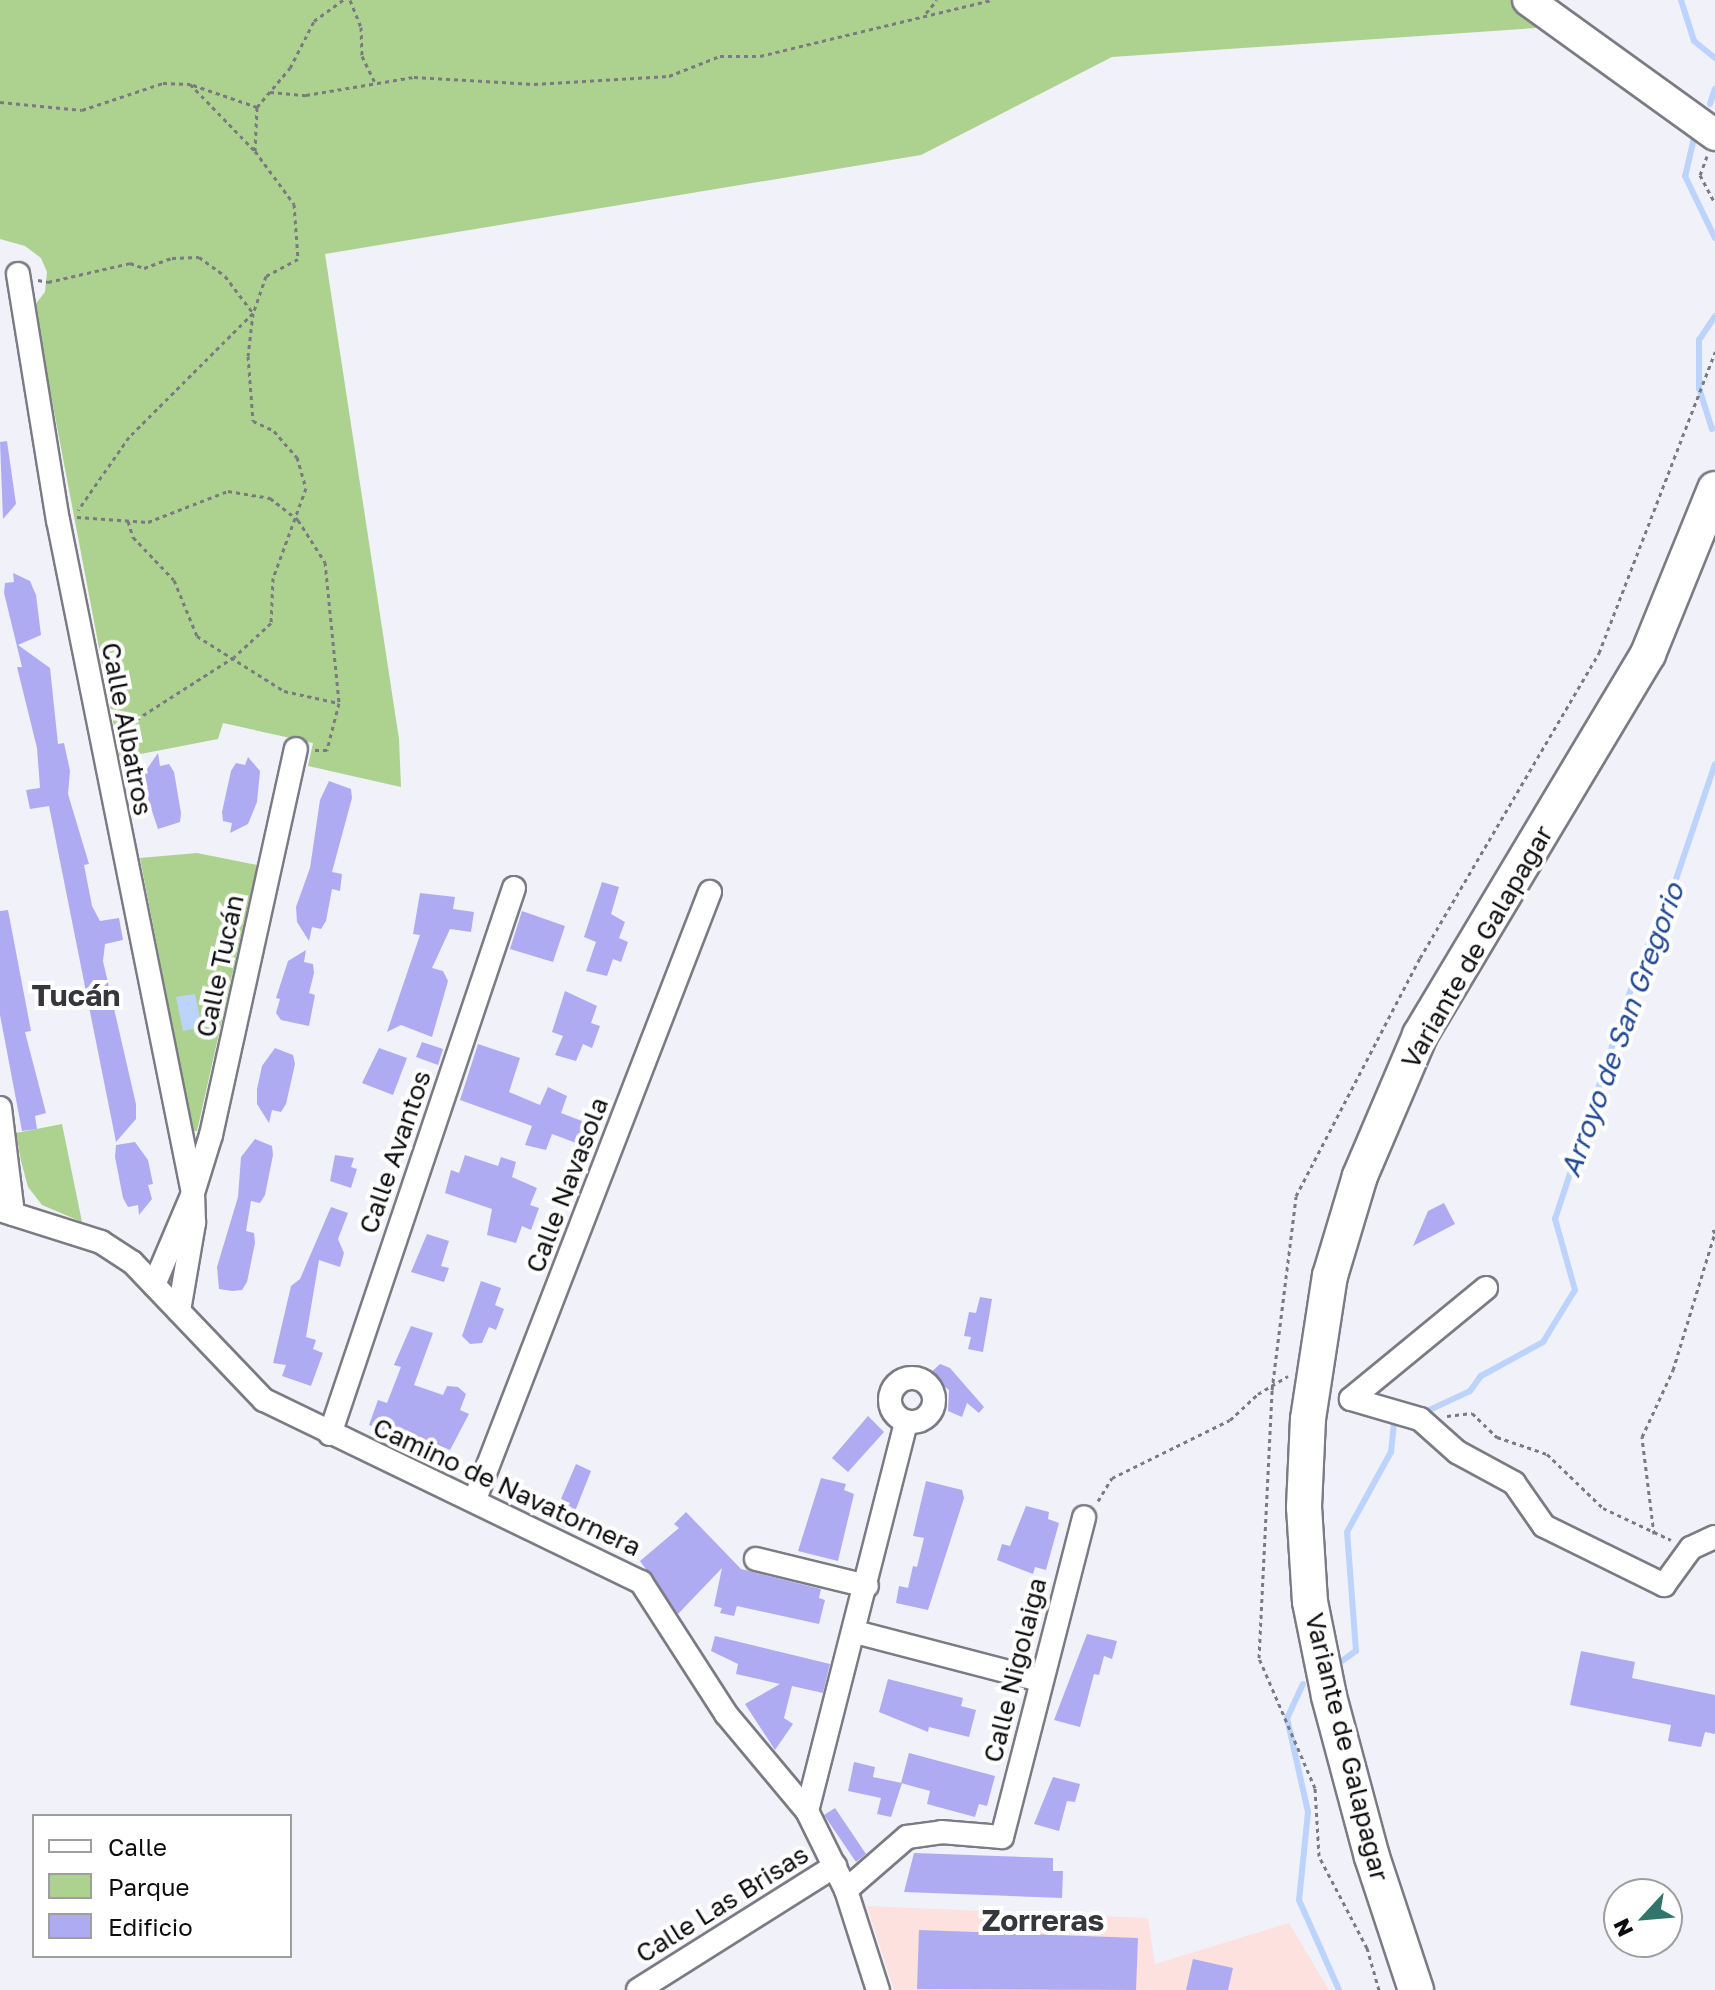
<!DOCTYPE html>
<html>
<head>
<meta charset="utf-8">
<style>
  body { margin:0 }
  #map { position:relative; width:1715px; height:1990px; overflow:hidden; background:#f1f1fa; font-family:"Golos Text",sans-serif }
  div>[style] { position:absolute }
  .industrial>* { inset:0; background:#fce1de }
  .green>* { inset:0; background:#add28f }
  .water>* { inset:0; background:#bcd3fb }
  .stream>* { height:6px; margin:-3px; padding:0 3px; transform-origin:3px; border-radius:3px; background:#bcd3fb }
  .building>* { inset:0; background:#afabf2 }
  .path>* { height:3px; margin-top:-1.5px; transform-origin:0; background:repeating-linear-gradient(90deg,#7a7a80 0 4px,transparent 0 8px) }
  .roads { filter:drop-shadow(2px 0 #7b7b84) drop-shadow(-2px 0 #7b7b84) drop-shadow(0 2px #7b7b84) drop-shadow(0 -2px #7b7b84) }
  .street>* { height:22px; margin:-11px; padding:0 11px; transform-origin:11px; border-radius:11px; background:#fff }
  .street>.ring { margin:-11px; padding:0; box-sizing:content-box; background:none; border:22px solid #fff; border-radius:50% }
  .secondary>* { height:30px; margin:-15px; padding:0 15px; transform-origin:15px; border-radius:15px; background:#fff }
  .primary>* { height:34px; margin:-17px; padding:0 17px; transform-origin:17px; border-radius:17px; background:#fff }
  span { translate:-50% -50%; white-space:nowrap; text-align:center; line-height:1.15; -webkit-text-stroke:8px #fff; paint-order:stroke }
  .street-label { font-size:26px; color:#0d0d10 }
  .water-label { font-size:28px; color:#224995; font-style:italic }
  .quarter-label { font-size:30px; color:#36363d; font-weight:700 }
  .legend { position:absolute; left:32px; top:1814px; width:260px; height:144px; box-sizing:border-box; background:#fff; border:2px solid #9e9e9f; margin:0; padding:10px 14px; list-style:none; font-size:24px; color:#0d0d10 }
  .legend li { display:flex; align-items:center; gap:16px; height:40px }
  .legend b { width:40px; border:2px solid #9e9e9f }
  .north { position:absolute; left:1603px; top:1878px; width:80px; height:80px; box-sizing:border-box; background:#fff; border:2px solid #9e9e9f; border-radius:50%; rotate:244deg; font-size:22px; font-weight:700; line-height:32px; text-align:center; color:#0d0d10 }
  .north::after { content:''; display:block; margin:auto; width:28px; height:36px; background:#31766c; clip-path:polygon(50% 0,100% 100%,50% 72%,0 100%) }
</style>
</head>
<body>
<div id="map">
  <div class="industrial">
    <div style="clip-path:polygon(867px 1906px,1148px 1918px,1155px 1964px,1289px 1923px,1329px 1990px,894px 1990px)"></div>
  </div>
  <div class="green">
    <div style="clip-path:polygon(0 0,1514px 0,1536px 28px,1112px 57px,921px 155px,325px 254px,399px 739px,401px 787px,308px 766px,313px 743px,223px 723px,218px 739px,120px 758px,34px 306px,45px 292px,47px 272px,41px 258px,25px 246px,0 239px)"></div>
    <div style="clip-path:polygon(197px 853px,257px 865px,197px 1131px,193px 1131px,140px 858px)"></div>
    <div style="clip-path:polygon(62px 1124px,82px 1222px,42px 1205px,28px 1187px,21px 1161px,16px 1133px)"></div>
  </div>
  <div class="water">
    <div style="clip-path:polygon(195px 994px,202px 1027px,183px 1031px,176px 997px)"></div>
  </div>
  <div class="stream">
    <div style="left:1681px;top:0;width:43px;rotate:72.4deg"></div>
    <div style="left:1694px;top:41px;width:27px;rotate:39deg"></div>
    <div style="left:1710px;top:104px;width:16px;rotate:-72deg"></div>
    <div style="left:1694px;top:138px;width:39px;rotate:103deg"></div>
    <div style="left:1685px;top:176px;width:69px;rotate:64.2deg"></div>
    <div style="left:1712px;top:429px;width:43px;rotate:-107.6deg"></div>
    <div style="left:1699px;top:388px;width:48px;rotate:-90deg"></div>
    <div style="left:1699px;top:340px;width:29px;rotate:-56deg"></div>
    <div style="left:1425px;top:1412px;width:50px;rotate:-25deg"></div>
    <div style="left:1470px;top:1391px;width:19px;rotate:-54deg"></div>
    <div style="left:1481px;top:1376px;width:71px;rotate:-28.7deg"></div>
    <div style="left:1543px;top:1342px;width:61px;rotate:-58.4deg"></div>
    <div style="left:1575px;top:1290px;width:74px;rotate:-105.7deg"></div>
    <div style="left:1555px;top:1219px;width:264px;rotate:-71.7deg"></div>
    <div style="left:1638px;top:968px;width:81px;rotate:-66deg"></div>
    <div style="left:1671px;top:894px;width:137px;rotate:-71.3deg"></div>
    <div style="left:1342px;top:1661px;width:17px;rotate:-36deg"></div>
    <div style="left:1356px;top:1651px;width:119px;rotate:-94.3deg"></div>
    <div style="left:1347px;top:1532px;width:91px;rotate:-61.2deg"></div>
    <div style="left:1391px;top:1452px;width:27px;rotate:-84deg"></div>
    <div style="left:1303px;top:1684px;width:38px;rotate:115deg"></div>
    <div style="left:1287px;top:1718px;width:96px;rotate:77.4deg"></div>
    <div style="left:1308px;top:1812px;width:88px;rotate:95.8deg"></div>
    <div style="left:1299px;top:1900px;width:98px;rotate:66deg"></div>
  </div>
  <div class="building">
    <div style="clip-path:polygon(7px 441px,16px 504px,3px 519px,0 442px)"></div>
    <div style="clip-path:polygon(13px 573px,30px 581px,36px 595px,41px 635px,18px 645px,50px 668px,58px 744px,64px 743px,70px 771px,68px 794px,89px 864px,84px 865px,92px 906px,100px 921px,119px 918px,123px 940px,105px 944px,103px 961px,136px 1104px,136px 1119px,116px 1142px,49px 806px,30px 809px,26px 790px,40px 788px,37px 748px,17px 667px,22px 667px,4px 593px,5px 583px,14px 582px)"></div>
    <div style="clip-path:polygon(158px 753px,160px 766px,169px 764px,174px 772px,181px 813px,180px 822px,158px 829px,144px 787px,145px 772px)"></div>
    <div style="clip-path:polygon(248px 757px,260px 771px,257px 802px,248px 824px,230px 833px,232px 823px,223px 821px,222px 812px,231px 771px,236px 763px,245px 765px)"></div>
    <div style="clip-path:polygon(329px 781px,351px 789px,352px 798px,332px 872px,342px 874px,340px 891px,332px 889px,326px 921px,321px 929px,312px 927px,309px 941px,297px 922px,296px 907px,310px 868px,320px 800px)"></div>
    <div style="clip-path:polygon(602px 882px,619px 887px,611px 914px,625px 922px,619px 938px,628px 942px,621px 962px,613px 959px,607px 976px,586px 971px,596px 942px,584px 937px)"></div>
    <div style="clip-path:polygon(420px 893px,455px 897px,453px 909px,474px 912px,471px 932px,450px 929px,432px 968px,443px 971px,448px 981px,432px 1037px,401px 1025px,387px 1032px,420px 935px,413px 934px)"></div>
    <div style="clip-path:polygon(8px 910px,31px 1031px,25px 1032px,46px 1113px,35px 1116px,37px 1129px,22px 1131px,0 1015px,0 911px)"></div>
    <div style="clip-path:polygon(522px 911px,565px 926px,553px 962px,510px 949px)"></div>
    <div style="clip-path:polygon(306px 950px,304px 962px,313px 964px,314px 973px,309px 993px,315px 995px,309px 1026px,281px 1020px,276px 1013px,280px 999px,276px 998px,288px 961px)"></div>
    <div style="clip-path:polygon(565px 991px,597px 1006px,591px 1023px,600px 1026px,592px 1048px,583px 1044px,576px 1061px,555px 1055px,563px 1036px,552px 1032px)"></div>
    <div style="clip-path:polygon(422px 1042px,443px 1049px,438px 1065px,416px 1057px)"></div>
    <div style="clip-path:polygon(478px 1044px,520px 1058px,509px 1092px,540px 1105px,548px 1087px,567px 1096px,561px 1113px,595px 1126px,587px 1147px,552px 1134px,546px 1150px,525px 1145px,532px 1126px,460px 1100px)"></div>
    <div style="clip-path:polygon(275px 1048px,293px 1055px,295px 1064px,286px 1104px,281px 1112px,272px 1110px,269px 1123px,257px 1104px,257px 1089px,262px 1066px)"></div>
    <div style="clip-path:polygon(379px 1048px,407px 1058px,393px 1095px,362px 1083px)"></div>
    <div style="clip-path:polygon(255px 1139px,272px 1146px,273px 1155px,265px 1195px,260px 1203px,251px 1201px,246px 1231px,254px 1233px,255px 1243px,247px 1282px,242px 1290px,232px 1291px,219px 1289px,217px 1267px,238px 1197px,241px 1157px)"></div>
    <div style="clip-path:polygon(135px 1142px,148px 1160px,153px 1184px,148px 1185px,152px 1199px,139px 1215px,138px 1205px,128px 1207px,123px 1198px,115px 1157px,116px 1145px)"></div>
    <div style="clip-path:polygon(335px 1155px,354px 1158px,351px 1167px,357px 1169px,351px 1188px,330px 1181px)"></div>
    <div style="clip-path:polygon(465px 1155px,498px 1166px,501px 1157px,516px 1162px,512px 1177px,537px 1188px,530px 1205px,539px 1208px,531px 1230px,522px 1226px,516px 1243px,487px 1235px,492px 1209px,445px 1193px,451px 1170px,459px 1173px)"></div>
    <div style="clip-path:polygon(1444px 1203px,1455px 1224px,1413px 1246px,1428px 1211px)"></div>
    <div style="clip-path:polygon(331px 1207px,348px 1213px,338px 1239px,344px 1253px,340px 1267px,319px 1260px,306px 1337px,316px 1340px,313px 1349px,323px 1353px,311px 1386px,282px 1376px,286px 1365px,273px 1363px,291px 1286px,300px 1279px)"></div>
    <div style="clip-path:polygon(427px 1234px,449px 1241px,441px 1266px,449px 1268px,444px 1282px,411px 1272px)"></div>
    <div style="clip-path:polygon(481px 1281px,501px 1288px,495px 1305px,504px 1309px,496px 1330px,489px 1327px,482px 1343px,470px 1344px,462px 1336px)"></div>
    <div style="clip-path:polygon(980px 1297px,992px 1299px,983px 1352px,968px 1349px,971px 1337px,964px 1336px,969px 1312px,976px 1313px)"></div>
    <div style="clip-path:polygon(411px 1326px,433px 1333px,414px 1385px,443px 1395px,447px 1386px,458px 1387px,466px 1394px,460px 1410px,469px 1414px,450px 1450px,401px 1430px,399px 1436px,369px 1425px,378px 1400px,387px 1403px,401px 1367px,394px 1365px)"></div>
    <div style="clip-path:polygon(940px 1364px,950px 1368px,984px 1407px,979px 1413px,967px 1403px,962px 1417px,948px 1411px,949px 1390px,928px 1375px)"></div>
    <div style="clip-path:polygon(868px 1416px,884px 1432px,848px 1472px,832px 1458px)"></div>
    <div style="clip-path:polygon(576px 1464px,591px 1471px,568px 1529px,551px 1522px)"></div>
    <div style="clip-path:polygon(821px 1478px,846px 1484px,844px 1490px,854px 1494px,838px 1561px,798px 1551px)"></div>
    <div style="clip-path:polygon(926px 1481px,962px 1490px,964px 1498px,928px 1610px,896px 1603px,899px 1586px,908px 1588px,913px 1566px,917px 1567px,924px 1538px,913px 1536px)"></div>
    <div style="clip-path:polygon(1026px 1506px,1049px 1512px,1048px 1519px,1059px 1523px,1046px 1570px,1035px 1567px,1033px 1574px,997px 1560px,1002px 1544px,1010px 1546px)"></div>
    <div style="clip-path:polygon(686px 1512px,741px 1569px,821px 1589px,819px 1598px,825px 1600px,819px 1624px,737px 1606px,734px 1616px,720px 1613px,722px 1608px,714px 1606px,722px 1568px,678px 1614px,640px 1561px,679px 1528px,674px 1524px)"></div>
    <div style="clip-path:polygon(1087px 1634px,1117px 1641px,1112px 1659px,1104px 1656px,1099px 1675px,1094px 1674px,1080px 1727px,1054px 1720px)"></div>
    <div style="clip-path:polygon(715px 1636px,830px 1664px,823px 1693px,792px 1686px,784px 1718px,793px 1724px,775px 1750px,745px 1704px,780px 1684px,736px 1674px,738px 1664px,711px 1651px)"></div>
    <div style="clip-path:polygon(1581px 1651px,1635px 1662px,1632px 1678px,1715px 1695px,1715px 1734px,1705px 1732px,1701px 1747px,1668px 1741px,1671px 1725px,1570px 1705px)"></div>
    <div style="clip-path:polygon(888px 1679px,963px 1698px,961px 1706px,976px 1710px,969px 1737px,929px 1727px,928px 1732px,879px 1712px)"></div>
    <div style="clip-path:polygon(909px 1753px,995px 1776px,987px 1806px,979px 1804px,975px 1817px,927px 1804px,930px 1791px,901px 1783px)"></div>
    <div style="clip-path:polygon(854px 1762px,875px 1767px,873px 1777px,902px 1783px,891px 1817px,877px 1814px,881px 1798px,848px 1791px)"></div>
    <div style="clip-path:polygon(1053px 1777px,1080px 1784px,1075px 1802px,1067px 1801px,1059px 1831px,1034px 1824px)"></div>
    <div style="clip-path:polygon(835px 1808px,866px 1854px,856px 1862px,824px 1815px)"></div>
    <div style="clip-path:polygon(914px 1853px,1053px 1858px,1053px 1871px,1063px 1871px,1062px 1898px,904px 1892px)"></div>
    <div style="clip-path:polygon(919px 1930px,1138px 1938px,1136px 1990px,917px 1989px)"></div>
    <div style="clip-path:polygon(1193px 1959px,1233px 1968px,1228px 1990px,1186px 1990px)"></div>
  </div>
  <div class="path">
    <div style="left:350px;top:0;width:29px;rotate:68deg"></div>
    <div style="left:361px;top:27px;width:29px;rotate:88deg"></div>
    <div style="left:362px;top:56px;width:30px;rotate:64deg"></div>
    <div style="left:926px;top:13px;width:17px;rotate:-50deg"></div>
    <div style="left:193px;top:85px;width:68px;rotate:19deg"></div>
    <div style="left:270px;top:92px;width:36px;rotate:5deg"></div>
    <div style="left:306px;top:95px;width:109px;rotate:-9.5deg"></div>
    <div style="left:414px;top:77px;width:120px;rotate:3.3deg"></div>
    <div style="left:534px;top:84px;width:135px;rotate:-3.4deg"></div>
    <div style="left:669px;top:76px;width:55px;rotate:-21.4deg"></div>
    <div style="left:720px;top:56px;width:40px"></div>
    <div style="left:760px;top:56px;width:239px;rotate:-13.6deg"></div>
    <div style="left:0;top:102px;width:82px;rotate:5.6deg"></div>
    <div style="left:82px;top:110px;width:85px;rotate:-18.4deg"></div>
    <div style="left:163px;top:83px;width:27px;rotate:2deg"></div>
    <div style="left:190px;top:84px;width:93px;rotate:45.9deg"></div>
    <div style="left:255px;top:151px;width:66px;rotate:53.7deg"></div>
    <div style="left:294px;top:204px;width:55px;rotate:85.8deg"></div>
    <div style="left:298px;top:259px;width:36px;rotate:152deg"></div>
    <div style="left:266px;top:276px;width:39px;rotate:109deg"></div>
    <div style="left:253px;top:313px;width:175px;rotate:135deg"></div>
    <div style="left:129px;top:437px;width:89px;rotate:124.9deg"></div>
    <div style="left:255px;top:151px;width:44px;rotate:-87.4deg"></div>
    <div style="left:257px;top:107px;width:51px;rotate:-49.8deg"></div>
    <div style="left:290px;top:68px;width:53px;rotate:-62.9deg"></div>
    <div style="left:314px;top:21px;width:36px;rotate:-36deg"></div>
    <div style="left:1707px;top:156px;width:20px;rotate:110deg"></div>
    <div style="left:1700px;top:175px;width:32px;rotate:62deg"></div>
    <div style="left:38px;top:280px;width:10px;rotate:11deg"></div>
    <div style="left:48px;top:282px;width:84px;rotate:-13deg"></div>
    <div style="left:130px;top:263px;width:15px;rotate:20deg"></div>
    <div style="left:144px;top:268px;width:30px;rotate:-20deg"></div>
    <div style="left:172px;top:258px;width:27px;rotate:-2deg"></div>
    <div style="left:199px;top:257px;width:32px;rotate:36deg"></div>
    <div style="left:225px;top:276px;width:46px;rotate:52.9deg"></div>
    <div style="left:253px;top:313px;width:43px;rotate:96.6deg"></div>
    <div style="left:248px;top:356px;width:65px;rotate:85.6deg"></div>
    <div style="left:253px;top:421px;width:23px;rotate:25deg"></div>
    <div style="left:274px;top:431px;width:35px;rotate:49deg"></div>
    <div style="left:297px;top:457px;width:32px;rotate:74deg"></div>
    <div style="left:306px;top:488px;width:96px;rotate:110.1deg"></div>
    <div style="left:273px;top:578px;width:45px;rotate:92.5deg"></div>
    <div style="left:271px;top:623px;width:50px;rotate:137.4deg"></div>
    <div style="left:234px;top:657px;width:135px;rotate:147.4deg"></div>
    <div style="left:77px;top:517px;width:71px;rotate:4deg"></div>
    <div style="left:148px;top:522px;width:86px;rotate:-21.2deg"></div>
    <div style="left:228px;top:491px;width:43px;rotate:9.5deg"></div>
    <div style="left:270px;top:498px;width:36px;rotate:38deg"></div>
    <div style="left:298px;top:520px;width:50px;rotate:57.3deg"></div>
    <div style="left:325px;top:562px;width:142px;rotate:84.3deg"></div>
    <div style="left:339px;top:703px;width:49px;rotate:104.3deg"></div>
    <div style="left:327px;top:750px;width:12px;rotate:180deg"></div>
    <div style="left:128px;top:521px;width:17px;rotate:73deg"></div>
    <div style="left:133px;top:537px;width:59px;rotate:46.4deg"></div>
    <div style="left:174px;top:580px;width:61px;rotate:67.7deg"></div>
    <div style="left:197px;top:636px;width:103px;rotate:32.3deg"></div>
    <div style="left:284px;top:691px;width:56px;rotate:12.3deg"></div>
    <div style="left:1447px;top:1416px;width:25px;rotate:-7deg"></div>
    <div style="left:1472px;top:1413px;width:35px;rotate:44deg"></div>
    <div style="left:1497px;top:1437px;width:53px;rotate:18.8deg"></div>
    <div style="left:1547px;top:1454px;width:78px;rotate:44deg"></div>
    <div style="left:1603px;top:1508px;width:75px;rotate:25.2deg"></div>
    <div style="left:1098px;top:1501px;width:27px;rotate:-59deg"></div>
    <div style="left:1112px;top:1478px;width:131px;rotate:-26.2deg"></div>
    <div style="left:1230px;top:1420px;width:38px;rotate:-43deg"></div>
    <div style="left:1258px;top:1394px;width:35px;rotate:-31deg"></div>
    <div style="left:1654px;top:1534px;width:98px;rotate:-97.1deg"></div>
    <div style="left:1642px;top:1437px;width:74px;rotate:-65.2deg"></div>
    <div style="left:1673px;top:1370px;width:143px;rotate:-73deg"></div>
    <div style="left:1715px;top:1233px;width:8px;rotate:-120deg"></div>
    <div style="left:1379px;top:1990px;width:44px;rotate:-105.9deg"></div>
    <div style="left:1367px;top:1948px;width:104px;rotate:-117.6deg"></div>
    <div style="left:1319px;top:1856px;width:68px;rotate:-93.4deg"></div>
    <div style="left:1315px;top:1788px;width:142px;rotate:-113.3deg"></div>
    <div style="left:1259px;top:1658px;width:268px;rotate:-87.2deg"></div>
    <div style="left:1272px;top:1390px;width:195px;rotate:-82.9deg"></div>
    <div style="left:1296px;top:1196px;width:268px;rotate:-62.5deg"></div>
    <div style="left:1420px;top:958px;width:354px;rotate:-59.6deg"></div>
    <div style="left:1599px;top:653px;width:323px;rotate:-68.9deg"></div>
  </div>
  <div class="roads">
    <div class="street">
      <div style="left:18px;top:274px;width:249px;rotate:80.8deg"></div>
      <div style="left:58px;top:520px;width:686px;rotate:78.66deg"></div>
      <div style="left:193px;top:1193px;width:30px;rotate:88deg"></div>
      <div style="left:194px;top:1223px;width:89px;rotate:99.7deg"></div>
      <div style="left:0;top:1108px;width:107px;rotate:83deg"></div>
      <div style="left:0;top:1210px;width:106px;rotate:17.6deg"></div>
      <div style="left:101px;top:1242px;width:37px;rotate:33deg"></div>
      <div style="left:132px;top:1262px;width:191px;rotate:46.3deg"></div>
      <div style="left:264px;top:1400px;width:419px;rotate:25.8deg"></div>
      <div style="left:641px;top:1582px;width:157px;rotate:57.2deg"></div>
      <div style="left:726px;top:1714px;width:126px;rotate:50.1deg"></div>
      <div style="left:807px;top:1811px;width:88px;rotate:63.7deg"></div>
      <div style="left:846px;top:1890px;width:105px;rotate:72.3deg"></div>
      <div style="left:154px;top:1285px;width:100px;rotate:-67deg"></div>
      <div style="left:193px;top:1193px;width:61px;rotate:-72.8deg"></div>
      <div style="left:211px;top:1135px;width:395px;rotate:-77.6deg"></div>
      <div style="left:1486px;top:1288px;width:175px;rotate:140.6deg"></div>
      <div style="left:1351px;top:1399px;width:72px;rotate:16.2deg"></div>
      <div style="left:1420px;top:1419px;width:50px;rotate:41.7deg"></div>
      <div style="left:1457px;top:1452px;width:65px;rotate:28.5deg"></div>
      <div style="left:1514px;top:1483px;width:52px;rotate:55.1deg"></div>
      <div style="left:1544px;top:1526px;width:134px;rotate:26.2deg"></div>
      <div style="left:1664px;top:1585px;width:46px;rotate:-53.9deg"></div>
      <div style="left:1691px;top:1548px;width:26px;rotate:-25deg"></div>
      <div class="ring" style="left:890px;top:1378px;width:22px;height:22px"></div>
      <div style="left:330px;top:1434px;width:576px;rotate:-71.38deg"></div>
      <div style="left:475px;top:1499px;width:651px;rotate:-68.84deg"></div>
      <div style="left:756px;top:1559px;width:114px;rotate:13.7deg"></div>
      <div style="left:855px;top:1632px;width:190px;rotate:14.6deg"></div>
      <div style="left:807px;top:1811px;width:401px;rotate:-75.7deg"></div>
      <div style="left:846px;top:1890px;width:81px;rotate:-41deg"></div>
      <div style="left:907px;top:1837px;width:34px;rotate:-8deg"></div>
      <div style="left:941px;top:1832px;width:61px;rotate:4.7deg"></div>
      <div style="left:1002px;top:1837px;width:330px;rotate:-75.6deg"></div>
      <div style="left:638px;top:1990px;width:233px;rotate:-32.2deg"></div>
    </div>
    <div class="secondary">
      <div style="left:1528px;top:0;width:231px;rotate:35.8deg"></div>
    </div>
    <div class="primary">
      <div style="left:1416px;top:1990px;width:140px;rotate:-108.3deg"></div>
      <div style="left:1372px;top:1857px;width:167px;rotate:-105deg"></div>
      <div style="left:1329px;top:1696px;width:96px;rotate:-101.4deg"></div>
      <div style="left:1310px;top:1602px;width:95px;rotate:-93.6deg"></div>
      <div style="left:1304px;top:1507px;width:88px;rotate:-87.4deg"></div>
      <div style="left:1308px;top:1419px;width:145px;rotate:-81.3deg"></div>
      <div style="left:1330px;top:1276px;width:104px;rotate:-73.3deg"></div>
      <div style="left:1360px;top:1176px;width:153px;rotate:-66.9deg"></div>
      <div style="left:1420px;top:1035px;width:444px;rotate:-59.1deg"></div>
      <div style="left:1648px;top:654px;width:178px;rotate:-67.9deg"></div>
    </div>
  </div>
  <div class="street-label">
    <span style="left:127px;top:729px;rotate:79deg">Calle Albatros</span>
    <span style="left:1477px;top:947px;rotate:-60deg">Variante de Galapagar</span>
    <span style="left:220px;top:966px;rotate:-78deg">Calle Tucán</span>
    <span style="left:395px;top:1152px;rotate:-71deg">Calle Avantos</span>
    <span style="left:567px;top:1185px;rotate:-69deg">Calle Navasola</span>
    <span style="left:507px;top:1487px;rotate:25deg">Camino de Navatornera</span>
    <span style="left:1015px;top:1670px;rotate:-76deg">Calle Nigolaiga</span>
    <span style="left:1347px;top:1747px;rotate:76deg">Variante de Galapagar</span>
    <span style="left:722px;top:1904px;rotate:-32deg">Calle Las Brisas</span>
  </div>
  <div class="water-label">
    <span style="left:1622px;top:1030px;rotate:-70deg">Arroyo de San Gregorio</span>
  </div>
  <div class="quarter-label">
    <span style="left:76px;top:995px">Tucán</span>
    <span style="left:1043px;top:1920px">Zorreras</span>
  </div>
  <ul class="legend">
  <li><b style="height:10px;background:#fff"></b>Calle</li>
  <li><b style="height:22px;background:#add28f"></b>Parque</li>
  <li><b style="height:22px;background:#afabf2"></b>Edificio</li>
  </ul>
  <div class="north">N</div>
</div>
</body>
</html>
